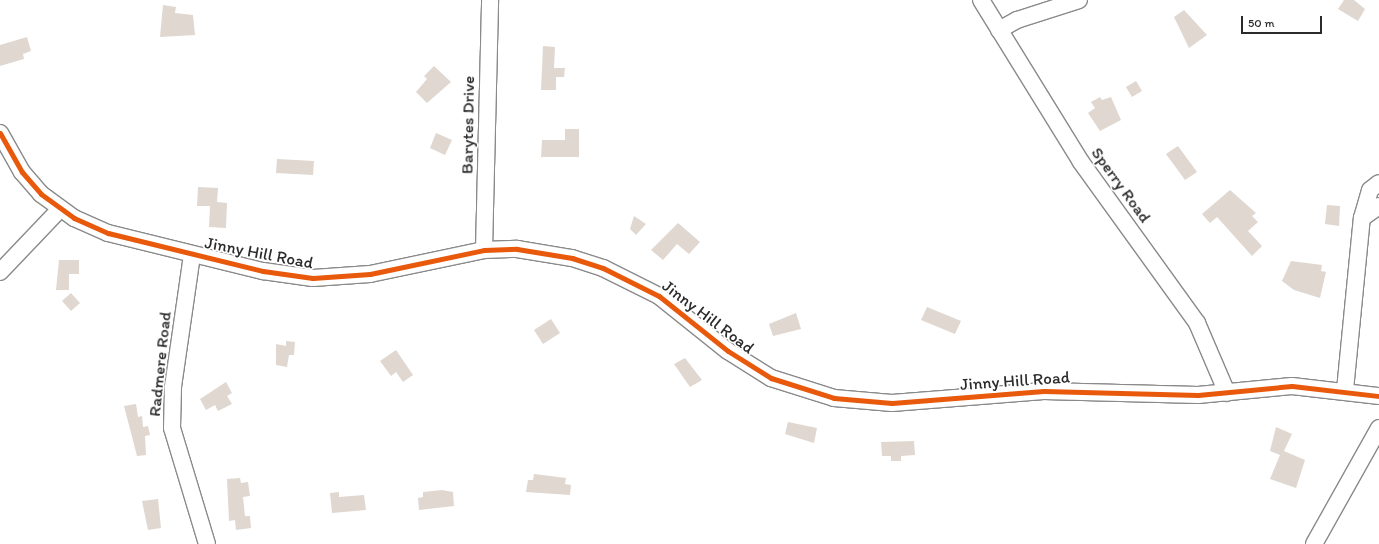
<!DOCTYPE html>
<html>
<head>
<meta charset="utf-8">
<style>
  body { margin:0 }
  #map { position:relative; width:1379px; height:544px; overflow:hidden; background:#fff; font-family:Itim,sans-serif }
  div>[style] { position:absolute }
  .building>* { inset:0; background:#dfd7d0 }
  .roads { filter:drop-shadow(1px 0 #8a8a8a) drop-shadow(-1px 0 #8a8a8a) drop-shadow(0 1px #8a8a8a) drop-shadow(0 -1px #8a8a8a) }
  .minor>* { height:16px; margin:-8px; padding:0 8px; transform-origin:8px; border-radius:8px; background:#fff }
  .cycleway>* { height:5px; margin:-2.5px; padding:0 2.5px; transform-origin:2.5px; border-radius:2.5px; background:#e8590c }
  span { translate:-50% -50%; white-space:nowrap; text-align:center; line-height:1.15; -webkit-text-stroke:3.5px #fff; paint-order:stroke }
  .street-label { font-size:17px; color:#2b2b2b }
  .scale { position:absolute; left:1241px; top:16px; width:81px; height:18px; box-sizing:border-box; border:2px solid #2b2b2b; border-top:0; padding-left:5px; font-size:12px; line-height:14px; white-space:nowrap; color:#2b2b2b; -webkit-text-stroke:3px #fff; paint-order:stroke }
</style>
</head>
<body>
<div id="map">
  <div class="building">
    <div style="clip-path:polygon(1344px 0,1354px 0,1365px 9px,1358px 21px,1338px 9px)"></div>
    <div style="clip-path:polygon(163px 5px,176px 7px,175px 13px,193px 15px,195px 35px,160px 37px)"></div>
    <div style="clip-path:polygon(1184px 10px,1207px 35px,1189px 48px,1174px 17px)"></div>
    <div style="clip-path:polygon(27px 37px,31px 51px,23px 54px,24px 59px,0 66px,0 45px)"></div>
    <div style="clip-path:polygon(543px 46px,555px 47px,554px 68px,565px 68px,564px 77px,556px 77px,556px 90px,541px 90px)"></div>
    <div style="clip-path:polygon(434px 66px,451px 82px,427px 103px,416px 92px,427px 79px,424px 76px)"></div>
    <div style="clip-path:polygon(1136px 81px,1142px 91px,1132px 97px,1126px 87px)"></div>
    <div style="clip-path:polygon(1100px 97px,1102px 100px,1111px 97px,1121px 120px,1100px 131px,1088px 113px,1095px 108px,1091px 102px)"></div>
    <div style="clip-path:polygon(565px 129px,579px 129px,579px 157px,541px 157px,542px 140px,565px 140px)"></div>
    <div style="clip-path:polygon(436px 133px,452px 140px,445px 155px,430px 148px)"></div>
    <div style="clip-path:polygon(1178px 146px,1197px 172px,1185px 180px,1166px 154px)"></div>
    <div style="clip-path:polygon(277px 159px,314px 161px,313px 175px,276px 173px)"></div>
    <div style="clip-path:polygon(198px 187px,218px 188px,217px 202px,227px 203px,226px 228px,209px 227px,210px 206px,197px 206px)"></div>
    <div style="clip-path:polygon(1230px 190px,1256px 213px,1252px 216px,1258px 222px,1248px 231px,1262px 246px,1252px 256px,1217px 217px,1210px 223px,1202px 214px)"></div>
    <div style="clip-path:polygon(1327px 205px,1340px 206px,1339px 226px,1325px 224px)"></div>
    <div style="clip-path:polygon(634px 216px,646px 224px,636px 235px,630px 229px)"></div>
    <div style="clip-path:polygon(678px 223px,700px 242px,689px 254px,677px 244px,663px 260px,651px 250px)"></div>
    <div style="clip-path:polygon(59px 260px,79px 260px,79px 274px,69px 274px,69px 290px,56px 290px)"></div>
    <div style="clip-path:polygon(1291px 261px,1322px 265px,1321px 271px,1326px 272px,1320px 298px,1294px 290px,1282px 281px)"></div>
    <div style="clip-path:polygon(71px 293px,80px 303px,71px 311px,62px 301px)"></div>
    <div style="clip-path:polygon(927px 307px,961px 321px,955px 334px,921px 320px)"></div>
    <div style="clip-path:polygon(796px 313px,801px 329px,773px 336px,769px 324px)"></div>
    <div style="clip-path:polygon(551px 319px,560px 333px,543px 344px,534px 330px)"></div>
    <div style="clip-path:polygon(286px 341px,295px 342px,294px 355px,289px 355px,287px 367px,276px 365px,276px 344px,286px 346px)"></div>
    <div style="clip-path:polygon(396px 350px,413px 375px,403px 382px,396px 372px,391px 376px,380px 361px)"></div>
    <div style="clip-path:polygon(685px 358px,702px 380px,690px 387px,674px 364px)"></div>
    <div style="clip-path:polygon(226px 382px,232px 393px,227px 396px,232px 404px,218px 411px,215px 405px,206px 410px,200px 399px)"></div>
    <div style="clip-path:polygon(136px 404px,138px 417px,142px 416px,143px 427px,148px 426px,150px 435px,145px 436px,146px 455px,137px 456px,124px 406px)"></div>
    <div style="clip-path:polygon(788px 422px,817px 428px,814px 443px,785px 434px)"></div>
    <div style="clip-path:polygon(1276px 427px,1292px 434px,1284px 451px,1305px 460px,1296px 488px,1270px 479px,1280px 455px,1270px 451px)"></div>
    <div style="clip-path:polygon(914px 441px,915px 455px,901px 456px,901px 461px,891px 461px,891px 456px,882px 456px,881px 442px)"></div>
    <div style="clip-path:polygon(534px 474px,566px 478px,565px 484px,571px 485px,570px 495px,526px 492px,528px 480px,533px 480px)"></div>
    <div style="clip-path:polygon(240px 478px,241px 483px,248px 482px,250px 496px,243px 497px,245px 516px,250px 516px,251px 528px,236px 530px,235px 520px,229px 521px,227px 479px)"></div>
    <div style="clip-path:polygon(442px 490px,453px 492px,454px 506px,419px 510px,418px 498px,423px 497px,423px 492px)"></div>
    <div style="clip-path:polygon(339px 492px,339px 497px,364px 495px,366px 510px,332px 513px,330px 493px)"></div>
    <div style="clip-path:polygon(158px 499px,161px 528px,148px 530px,142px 501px)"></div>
  </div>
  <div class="roads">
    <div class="minor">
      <div style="left:981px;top:0;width:190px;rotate:58.3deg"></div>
      <div style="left:1081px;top:162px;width:198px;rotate:54.2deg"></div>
      <div style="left:1197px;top:323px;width:76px;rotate:66.8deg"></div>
      <div style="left:999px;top:30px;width:21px;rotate:-29deg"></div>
      <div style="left:1017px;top:20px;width:65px;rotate:-17.9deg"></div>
      <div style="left:0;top:133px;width:45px;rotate:60.6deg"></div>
      <div style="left:22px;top:172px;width:29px;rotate:49deg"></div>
      <div style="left:41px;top:194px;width:41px;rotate:36deg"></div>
      <div style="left:74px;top:218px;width:37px;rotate:24deg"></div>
      <div style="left:108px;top:233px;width:160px;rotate:13.8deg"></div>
      <div style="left:263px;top:271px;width:50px;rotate:8deg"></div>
      <div style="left:313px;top:278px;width:57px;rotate:-4deg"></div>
      <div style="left:370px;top:274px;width:116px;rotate:-11.9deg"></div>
      <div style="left:484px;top:250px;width:33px;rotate:-2deg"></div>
      <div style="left:517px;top:249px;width:56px;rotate:9.3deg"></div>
      <div style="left:572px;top:258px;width:33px;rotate:18deg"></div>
      <div style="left:603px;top:268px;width:63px;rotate:26.6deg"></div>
      <div style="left:659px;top:296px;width:88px;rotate:38.6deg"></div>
      <div style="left:728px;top:351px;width:51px;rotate:32.1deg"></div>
      <div style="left:771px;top:378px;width:66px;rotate:17.6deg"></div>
      <div style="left:834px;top:398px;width:58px;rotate:4.9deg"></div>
      <div style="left:892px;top:403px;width:152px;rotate:-4.5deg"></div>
      <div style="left:1044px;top:391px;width:154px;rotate:1.5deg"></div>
      <div style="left:1198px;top:395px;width:94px;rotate:-5.5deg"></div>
      <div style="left:1292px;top:386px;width:88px;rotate:6.6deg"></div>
      <div style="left:1362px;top:218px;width:21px;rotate:-35deg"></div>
      <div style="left:484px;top:250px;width:250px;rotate:-88.6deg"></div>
      <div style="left:192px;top:255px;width:133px;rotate:98.2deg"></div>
      <div style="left:173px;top:387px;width:41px;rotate:91.4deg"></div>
      <div style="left:172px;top:428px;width:121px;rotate:73.2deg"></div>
      <div style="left:0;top:272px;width:86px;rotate:-46.4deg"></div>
      <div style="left:1345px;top:390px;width:173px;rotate:-84.4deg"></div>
      <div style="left:1362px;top:218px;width:29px;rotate:-74deg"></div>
      <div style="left:1370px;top:190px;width:11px;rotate:-38deg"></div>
      <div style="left:1314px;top:544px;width:133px;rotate:-60.7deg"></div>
    </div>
  </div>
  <div class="cycleway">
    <div style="left:0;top:133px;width:45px;rotate:60.6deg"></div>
    <div style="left:22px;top:172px;width:29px;rotate:49deg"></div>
    <div style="left:41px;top:194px;width:41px;rotate:36deg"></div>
    <div style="left:74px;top:218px;width:37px;rotate:24deg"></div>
    <div style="left:108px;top:233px;width:160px;rotate:13.8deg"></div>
    <div style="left:263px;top:271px;width:50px;rotate:8deg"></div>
    <div style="left:313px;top:278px;width:57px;rotate:-4deg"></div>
    <div style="left:370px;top:274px;width:116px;rotate:-11.9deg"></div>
    <div style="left:484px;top:250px;width:33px;rotate:-2deg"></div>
    <div style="left:517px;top:249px;width:56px;rotate:9.3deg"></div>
    <div style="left:572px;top:258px;width:33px;rotate:18deg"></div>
    <div style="left:603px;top:268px;width:63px;rotate:26.6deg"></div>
    <div style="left:659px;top:296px;width:88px;rotate:38.6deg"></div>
    <div style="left:728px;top:351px;width:51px;rotate:32.1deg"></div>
    <div style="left:771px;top:378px;width:66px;rotate:17.6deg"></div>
    <div style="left:834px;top:398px;width:58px;rotate:4.9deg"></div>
    <div style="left:892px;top:403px;width:152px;rotate:-4.5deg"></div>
    <div style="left:1044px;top:391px;width:154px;rotate:1.5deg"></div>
    <div style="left:1198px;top:395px;width:94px;rotate:-5.5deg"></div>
    <div style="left:1292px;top:386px;width:88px;rotate:6.6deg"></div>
  </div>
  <div class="street-label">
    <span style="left:468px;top:125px;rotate:-89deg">Barytes Drive</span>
    <span style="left:1121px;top:185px;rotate:54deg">Sperry Road</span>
    <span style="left:259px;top:253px;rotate:11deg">Jinny Hill Road</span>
    <span style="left:708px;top:317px;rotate:37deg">Jinny Hill Road</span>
    <span style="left:160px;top:364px;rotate:-84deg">Radmere Road</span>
    <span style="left:1015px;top:381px;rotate:-4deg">Jinny Hill Road</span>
  </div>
  <div class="scale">50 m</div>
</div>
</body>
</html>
